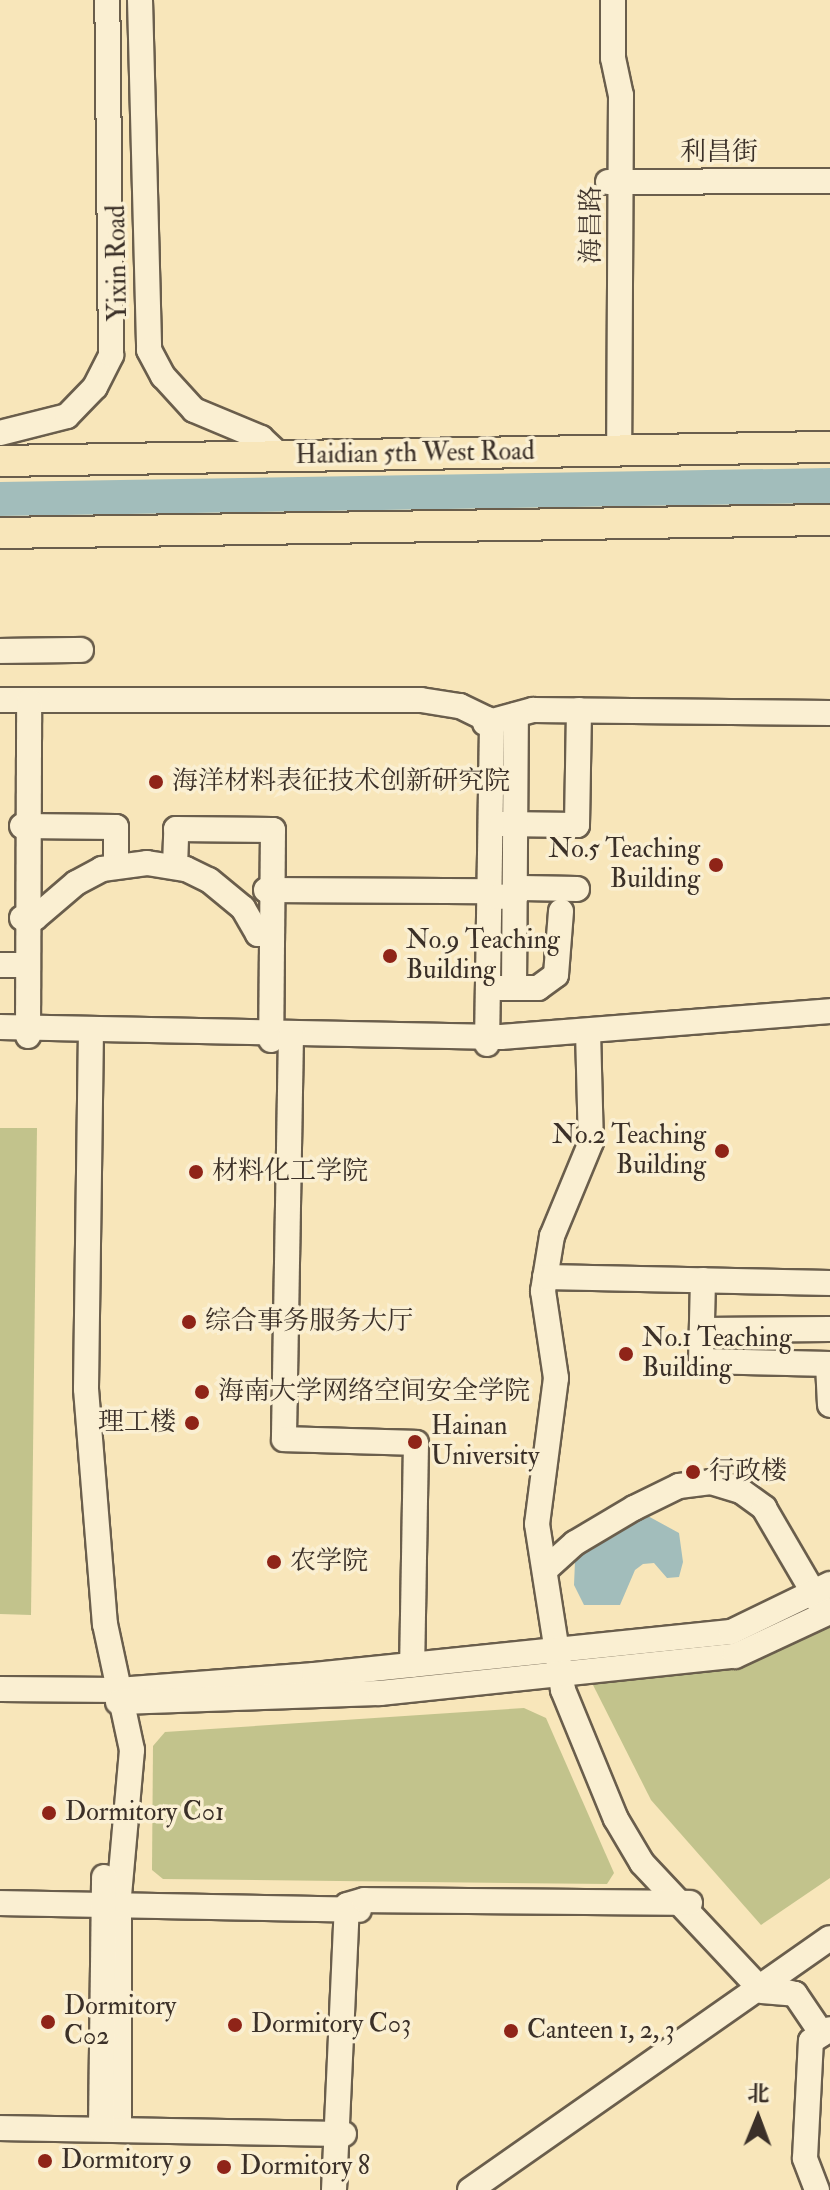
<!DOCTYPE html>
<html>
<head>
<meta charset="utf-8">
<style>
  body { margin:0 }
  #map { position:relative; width:830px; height:2190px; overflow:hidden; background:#f8e6ba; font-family:"IM FELL Double Pica","Noto Serif SC",serif }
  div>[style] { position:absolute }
  .green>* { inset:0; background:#c2c38c }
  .water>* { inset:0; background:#a2bdbb }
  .roads { filter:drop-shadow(2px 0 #6a5e4c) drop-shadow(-2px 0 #6a5e4c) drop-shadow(0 2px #6a5e4c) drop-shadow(0 -2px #6a5e4c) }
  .minor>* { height:24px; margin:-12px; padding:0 12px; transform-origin:12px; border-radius:12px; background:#faefd2 }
  .major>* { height:30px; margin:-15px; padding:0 15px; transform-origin:15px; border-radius:15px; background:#f8e6ba }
  .dots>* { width:22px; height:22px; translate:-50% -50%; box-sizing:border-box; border:4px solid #faefd2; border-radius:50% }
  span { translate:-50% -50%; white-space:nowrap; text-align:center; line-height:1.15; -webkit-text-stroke:7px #faefd2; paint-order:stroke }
  .street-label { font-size:26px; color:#3b3028 }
  .poi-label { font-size:26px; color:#3b3028 }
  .left { translate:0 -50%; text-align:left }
  .right { translate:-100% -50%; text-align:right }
  .north { position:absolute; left:718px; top:2078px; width:80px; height:80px; -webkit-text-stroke:6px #faefd2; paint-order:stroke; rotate:1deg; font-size:22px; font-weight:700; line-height:32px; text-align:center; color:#3b3028 }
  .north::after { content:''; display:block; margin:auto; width:28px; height:36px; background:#3b3028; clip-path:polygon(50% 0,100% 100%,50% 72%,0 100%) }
</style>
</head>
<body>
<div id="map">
  <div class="green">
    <div style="clip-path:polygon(0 1128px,37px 1128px,31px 1615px,0 1614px)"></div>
    <div style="clip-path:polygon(830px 1624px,830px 1878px,761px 1925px,651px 1800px,592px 1683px)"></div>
    <div style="clip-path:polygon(524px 1708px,546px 1718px,614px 1873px,607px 1884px,163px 1879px,152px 1870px,153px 1746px,165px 1732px)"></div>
  </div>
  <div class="water">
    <div style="clip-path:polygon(830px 468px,830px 503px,0 516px,0 482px)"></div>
    <div style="clip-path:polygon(646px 1515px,679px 1533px,683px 1562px,679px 1577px,667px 1578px,654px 1563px,643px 1564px,635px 1570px,620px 1605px,584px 1605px,574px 1585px,575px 1561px,592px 1544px,610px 1539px)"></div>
  </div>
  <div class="roads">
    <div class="minor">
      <div style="left:140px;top:0;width:350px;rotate:88.5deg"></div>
      <div style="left:149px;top:350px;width:30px;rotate:62deg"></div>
      <div style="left:163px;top:376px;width:46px;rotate:47.6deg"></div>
      <div style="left:194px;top:410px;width:73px;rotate:22.7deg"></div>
      <div style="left:261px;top:438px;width:26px;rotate:43deg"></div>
      <div style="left:613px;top:0;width:58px;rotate:90deg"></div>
      <div style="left:613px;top:58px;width:38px;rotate:78deg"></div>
      <div style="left:621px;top:95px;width:356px;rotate:90.3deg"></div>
      <div style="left:608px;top:182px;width:222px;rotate:-0.3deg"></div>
      <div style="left:0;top:433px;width:69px;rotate:-14.2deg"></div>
      <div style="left:67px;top:416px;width:40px;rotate:-46deg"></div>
      <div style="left:95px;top:387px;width:36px;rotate:-63deg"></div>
      <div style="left:111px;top:355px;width:355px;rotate:-90.6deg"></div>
      <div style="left:0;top:651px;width:81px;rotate:-0.7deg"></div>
      <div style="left:0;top:700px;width:421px"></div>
      <div style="left:421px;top:700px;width:39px;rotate:9deg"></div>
      <div style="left:460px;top:706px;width:30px;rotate:26deg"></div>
      <div style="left:487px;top:719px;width:9px;rotate:54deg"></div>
      <div style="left:492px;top:726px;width:318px;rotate:90.9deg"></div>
      <div style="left:485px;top:723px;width:50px;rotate:-15.2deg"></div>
      <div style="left:533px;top:710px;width:297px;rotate:0.6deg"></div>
      <div style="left:502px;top:824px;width:75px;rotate:0.8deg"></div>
      <div style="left:577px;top:825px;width:115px;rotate:-89deg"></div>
      <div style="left:22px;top:826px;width:94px;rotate:0.6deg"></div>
      <div style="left:116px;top:827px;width:38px;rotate:90deg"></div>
      <div style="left:175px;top:867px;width:38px;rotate:-88deg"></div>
      <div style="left:176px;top:829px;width:97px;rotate:0.6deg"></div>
      <div style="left:273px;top:830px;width:210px;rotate:90.5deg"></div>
      <div style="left:266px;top:890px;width:224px;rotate:0.3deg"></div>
      <div style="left:490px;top:891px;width:9px;rotate:41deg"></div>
      <div style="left:497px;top:897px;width:18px;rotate:-3deg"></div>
      <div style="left:515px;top:896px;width:11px;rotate:-49deg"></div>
      <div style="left:522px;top:888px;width:55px;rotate:1deg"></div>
      <div style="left:22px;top:918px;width:13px"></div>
      <div style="left:35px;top:918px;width:54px;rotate:-40.5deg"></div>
      <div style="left:76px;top:883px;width:30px;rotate:-28deg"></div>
      <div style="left:102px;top:869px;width:45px;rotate:-7.6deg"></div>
      <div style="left:147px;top:863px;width:39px;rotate:9deg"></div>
      <div style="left:186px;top:869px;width:25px;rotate:26deg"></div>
      <div style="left:209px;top:880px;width:44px;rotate:39.5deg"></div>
      <div style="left:243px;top:908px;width:30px;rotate:60deg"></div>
      <div style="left:258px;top:934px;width:14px"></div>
      <div style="left:0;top:965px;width:28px"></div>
      <div style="left:500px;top:988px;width:38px"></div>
      <div style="left:538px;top:988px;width:22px;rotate:-36deg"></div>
      <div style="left:556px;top:975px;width:64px;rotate:-85.5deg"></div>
      <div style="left:514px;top:988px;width:273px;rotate:-89.6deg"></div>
      <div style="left:0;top:1027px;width:501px;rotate:1.14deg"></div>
      <div style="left:501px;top:1037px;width:330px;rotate:-4.5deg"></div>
      <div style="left:91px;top:1029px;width:360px;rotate:90.8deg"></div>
      <div style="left:86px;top:1389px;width:236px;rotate:85.4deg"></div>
      <div style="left:105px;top:1624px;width:129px;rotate:77.9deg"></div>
      <div style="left:132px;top:1750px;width:146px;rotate:95.1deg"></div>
      <div style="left:119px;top:1895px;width:235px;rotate:90deg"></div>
      <div style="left:588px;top:1031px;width:111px;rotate:88.5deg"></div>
      <div style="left:591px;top:1142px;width:102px;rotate:112.5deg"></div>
      <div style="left:552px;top:1236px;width:56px;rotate:99.3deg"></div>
      <div style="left:543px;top:1291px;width:88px;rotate:81.5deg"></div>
      <div style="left:556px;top:1378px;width:147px;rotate:97.4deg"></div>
      <div style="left:537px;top:1524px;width:168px;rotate:81.1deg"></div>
      <div style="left:563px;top:1690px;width:139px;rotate:67.7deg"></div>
      <div style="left:616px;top:1819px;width:51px;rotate:59.4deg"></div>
      <div style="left:642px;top:1863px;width:175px;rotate:46.8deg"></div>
      <div style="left:762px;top:1991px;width:33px;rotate:5deg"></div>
      <div style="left:291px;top:1034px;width:405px;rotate:91deg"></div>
      <div style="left:284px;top:1439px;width:132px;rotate:1.7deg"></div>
      <div style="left:416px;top:1443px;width:222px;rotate:91deg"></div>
      <div style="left:28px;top:1036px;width:335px;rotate:-89.8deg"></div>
      <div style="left:545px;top:1277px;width:285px;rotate:1.2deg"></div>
      <div style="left:703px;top:1280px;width:81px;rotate:91.4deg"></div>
      <div style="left:701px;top:1361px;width:129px;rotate:1.3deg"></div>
      <div style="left:702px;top:1330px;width:128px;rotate:-0.4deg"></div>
      <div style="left:828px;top:1364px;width:41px;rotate:87.2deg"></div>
      <div style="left:546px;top:1569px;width:39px;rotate:-42deg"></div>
      <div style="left:575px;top:1543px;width:69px;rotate:-30.7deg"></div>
      <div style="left:634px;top:1508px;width:50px;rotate:-26.1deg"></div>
      <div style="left:679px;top:1486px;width:32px;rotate:-7deg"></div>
      <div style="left:711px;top:1482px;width:31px;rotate:17deg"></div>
      <div style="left:741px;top:1491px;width:29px;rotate:36deg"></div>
      <div style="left:764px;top:1508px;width:111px;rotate:59.7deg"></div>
      <div style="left:0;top:1689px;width:118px;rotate:0.5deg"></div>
      <div style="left:118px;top:1690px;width:197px;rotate:-4.4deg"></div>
      <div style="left:314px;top:1675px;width:419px;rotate:-5.9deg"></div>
      <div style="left:731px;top:1632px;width:110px;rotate:-25.9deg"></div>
      <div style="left:118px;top:1702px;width:262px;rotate:-2deg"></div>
      <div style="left:380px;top:1693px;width:357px;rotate:-6deg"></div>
      <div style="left:735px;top:1656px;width:105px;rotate:-24.9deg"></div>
      <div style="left:0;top:1903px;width:359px;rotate:1.1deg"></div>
      <div style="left:782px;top:1991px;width:13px;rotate:13deg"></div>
      <div style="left:795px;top:1994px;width:48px;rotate:56deg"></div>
      <div style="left:0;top:2128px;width:344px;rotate:1deg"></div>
      <div style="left:101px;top:2129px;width:252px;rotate:-89.3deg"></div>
      <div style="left:334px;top:2190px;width:285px;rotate:-87.4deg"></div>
      <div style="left:347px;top:1905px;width:18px;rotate:-16deg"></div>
      <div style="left:364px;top:1900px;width:326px;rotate:0.5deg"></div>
      <div style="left:470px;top:2190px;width:439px;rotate:-35deg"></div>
      <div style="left:817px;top:2190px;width:34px;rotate:-111deg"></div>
      <div style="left:805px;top:2158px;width:117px;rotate:-87.1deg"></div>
      <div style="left:811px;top:2041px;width:22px;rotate:-32deg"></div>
    </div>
    <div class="major">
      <div style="left:0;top:461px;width:830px;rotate:-0.97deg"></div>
      <div style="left:0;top:533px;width:830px;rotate:-0.9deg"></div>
    </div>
  </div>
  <div class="dots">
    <div style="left:156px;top:782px;background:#8f2418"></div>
    <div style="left:716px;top:865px;background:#8f2418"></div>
    <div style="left:390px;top:956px;background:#8f2418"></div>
    <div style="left:722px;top:1151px;background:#8f2418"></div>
    <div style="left:196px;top:1172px;background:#8f2418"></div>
    <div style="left:189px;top:1322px;background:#8f2418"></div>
    <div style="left:626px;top:1354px;background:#8f2418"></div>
    <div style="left:202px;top:1392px;background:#8f2418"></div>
    <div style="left:192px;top:1423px;background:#8f2418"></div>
    <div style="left:415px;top:1442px;background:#8f2418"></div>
    <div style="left:693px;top:1472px;background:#8f2418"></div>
    <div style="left:274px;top:1562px;background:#8f2418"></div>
    <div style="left:49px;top:1813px;background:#8f2418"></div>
    <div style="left:48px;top:2022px;background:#8f2418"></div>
    <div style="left:235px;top:2025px;background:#8f2418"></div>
    <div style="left:511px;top:2031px;background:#8f2418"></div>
    <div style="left:45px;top:2161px;background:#8f2418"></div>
    <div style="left:224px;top:2167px;background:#8f2418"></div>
  </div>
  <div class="street-label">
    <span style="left:719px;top:153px">利昌街</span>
    <span style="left:592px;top:225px;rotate:-90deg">海昌路</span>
    <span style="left:118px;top:263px;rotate:-91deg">Yixin Road</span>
    <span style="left:415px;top:454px;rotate:-1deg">Haidian 5th West Road</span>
  </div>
  <div class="poi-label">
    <span class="left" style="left:172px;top:782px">海洋材料表征技术创新研究院</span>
    <span class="right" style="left:700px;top:865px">No.5 Teaching<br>Building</span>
    <span class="left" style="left:406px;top:956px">No.9 Teaching<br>Building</span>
    <span class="right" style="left:706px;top:1151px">No.2 Teaching<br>Building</span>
    <span class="left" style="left:212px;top:1172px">材料化工学院</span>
    <span class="left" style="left:205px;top:1322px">综合事务服务大厅</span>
    <span class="left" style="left:642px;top:1354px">No.1 Teaching<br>Building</span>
    <span class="left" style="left:218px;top:1392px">海南大学网络空间安全学院</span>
    <span class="right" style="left:176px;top:1423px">理工楼</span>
    <span class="left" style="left:431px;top:1442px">Hainan<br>University</span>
    <span class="left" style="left:709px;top:1472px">行政楼</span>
    <span class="left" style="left:290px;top:1562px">农学院</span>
    <span class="left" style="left:65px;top:1813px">Dormitory C01</span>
    <span class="left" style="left:64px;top:2022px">Dormitory<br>C02</span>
    <span class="left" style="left:251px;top:2025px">Dormitory C03</span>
    <span class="left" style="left:527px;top:2031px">Canteen 1, 2, 3</span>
    <span class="left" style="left:61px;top:2161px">Dormitory 9</span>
    <span class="left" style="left:240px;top:2167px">Dormitory 8</span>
  </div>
  <div class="north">北</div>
</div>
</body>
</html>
